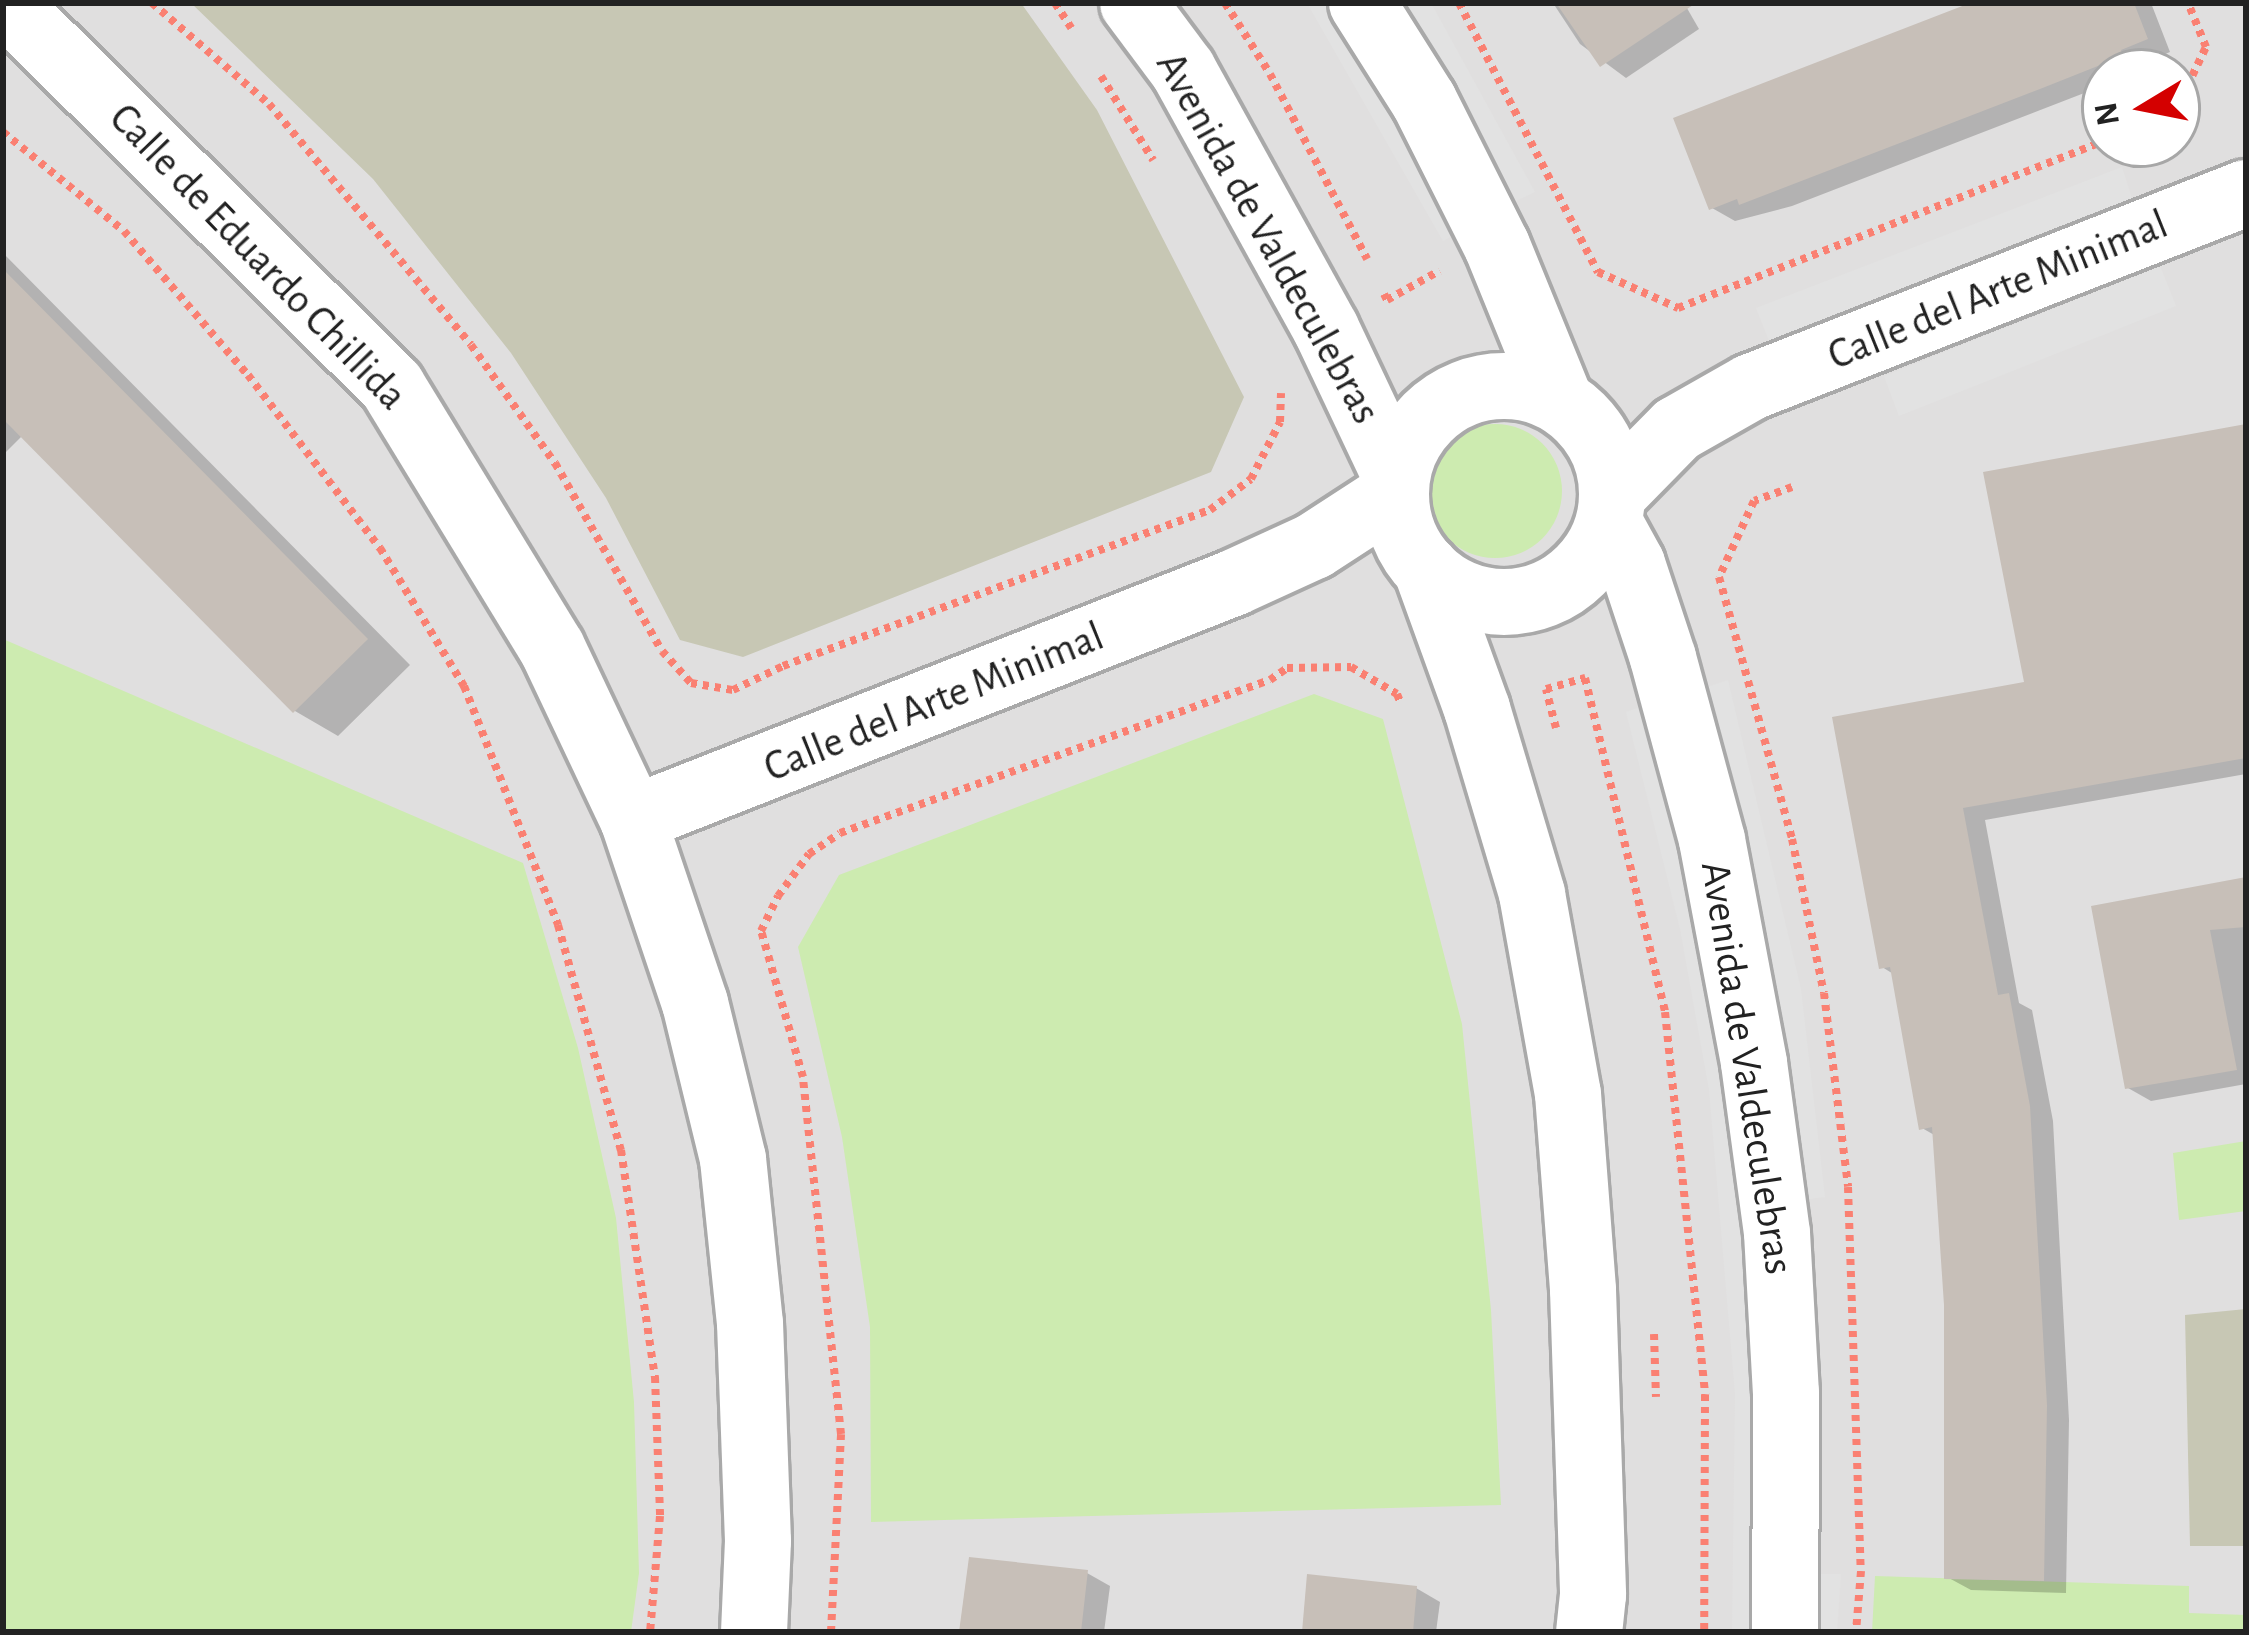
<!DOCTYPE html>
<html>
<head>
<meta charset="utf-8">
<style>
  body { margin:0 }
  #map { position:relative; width:2249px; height:1635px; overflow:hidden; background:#f2efe9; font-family:"Alegreya Sans",sans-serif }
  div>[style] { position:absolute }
  .residential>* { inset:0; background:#e0dfdf }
  .construction>* { inset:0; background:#c7c7b4 }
  .grass>* { inset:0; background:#cdebb0 }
  .round { border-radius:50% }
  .parking>* { inset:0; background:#e2e2e2 }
  .shadow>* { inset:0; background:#0003 }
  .building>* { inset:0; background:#c7bfb8 }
  .path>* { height:8px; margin-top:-4px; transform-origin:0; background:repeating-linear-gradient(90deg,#fa8072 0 6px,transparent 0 12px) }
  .roads { filter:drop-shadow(3px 0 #a9a9a9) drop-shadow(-3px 0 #a9a9a9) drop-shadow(0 3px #a9a9a9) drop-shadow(0 -3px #a9a9a9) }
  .minor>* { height:66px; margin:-33px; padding:0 33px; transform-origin:33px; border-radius:33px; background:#fff }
  .minor>.ring { margin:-33px; padding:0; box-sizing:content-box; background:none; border:66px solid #fff; border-radius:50% }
  span { translate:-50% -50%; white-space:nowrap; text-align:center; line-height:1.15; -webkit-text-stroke:9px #fff; paint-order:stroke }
  .street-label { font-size:42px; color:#222 }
  .frame { position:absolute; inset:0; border:6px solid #222; pointer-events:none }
  .north { position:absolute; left:2081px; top:48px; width:120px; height:120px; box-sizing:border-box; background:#fff; border:3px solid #a7a7a7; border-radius:50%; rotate:260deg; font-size:33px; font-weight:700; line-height:48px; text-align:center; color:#222 }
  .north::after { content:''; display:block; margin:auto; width:42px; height:54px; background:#d40000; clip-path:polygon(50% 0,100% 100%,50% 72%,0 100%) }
</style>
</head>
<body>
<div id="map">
  <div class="residential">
    <div style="clip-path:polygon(evenodd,3px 3px,2246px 3px,2246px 1632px,3px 1632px,3px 3px,2105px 72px,2177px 72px,2177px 144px,2105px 144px,2105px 72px)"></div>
  </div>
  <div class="construction">
    <div style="clip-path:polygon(191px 3px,1021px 3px,1097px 110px,1244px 397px,1211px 472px,743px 657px,680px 640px,606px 498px,511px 353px,373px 179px)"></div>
    <div style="clip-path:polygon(2246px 1309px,2246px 1546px,2190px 1546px,2185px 1315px)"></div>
  </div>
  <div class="grass">
    <div class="round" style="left:1428px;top:424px;width:134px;height:134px"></div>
    <div style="clip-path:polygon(3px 639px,523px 863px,578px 1048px,616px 1218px,634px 1402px,639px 1573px,631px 1632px,3px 1632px)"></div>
    <div style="clip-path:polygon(1314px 694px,1383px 719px,1462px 1024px,1491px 1310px,1501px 1505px,871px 1522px,870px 1327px,842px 1137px,798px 947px,839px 875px)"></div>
    <div style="clip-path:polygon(2246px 1141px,2246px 1211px,2179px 1220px,2173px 1153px)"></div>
    <div style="clip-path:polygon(1875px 1576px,2189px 1586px,2189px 1613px,2246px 1615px,2246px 1632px,1872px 1632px)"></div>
  </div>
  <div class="parking">
    <div style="clip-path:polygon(1307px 3px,1335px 3px,1462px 231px,1443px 241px)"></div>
    <div style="clip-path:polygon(1406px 3px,1431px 3px,1535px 192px,1516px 201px)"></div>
    <div style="clip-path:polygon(2122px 167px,2135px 208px,1772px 348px,1756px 308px)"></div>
    <div style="clip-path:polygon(2160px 266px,2176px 306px,1899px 416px,1884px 376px)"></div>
    <div style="clip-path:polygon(1728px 680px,1801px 989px,1825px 1197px,1802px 1200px,1775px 994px,1704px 688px)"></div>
    <div style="clip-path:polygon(1646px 705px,1670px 793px,1728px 1087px,1757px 1396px,1752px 1632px,1732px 1632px,1735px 1394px,1709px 1090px,1680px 929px,1626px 712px)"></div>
    <div style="clip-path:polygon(1818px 1574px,1841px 1574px,1837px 1632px,1814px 1632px)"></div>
  </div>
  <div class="shadow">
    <div style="clip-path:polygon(1553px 3px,1684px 3px,1699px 29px,1626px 78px,1580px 44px)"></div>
    <div style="clip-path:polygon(1980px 3px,2151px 3px,2170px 52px,2143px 63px,2145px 69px,2105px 72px,2105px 85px,1792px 206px,1735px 221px,1712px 208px)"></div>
    <div style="clip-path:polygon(3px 253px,410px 665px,338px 736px,295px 711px,23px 435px,3px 455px)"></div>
    <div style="clip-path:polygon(2246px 427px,2246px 774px,1985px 820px,2019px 1003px,2032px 1010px,2053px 1121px,2069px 1420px,2066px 1593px,1971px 1590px,1947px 1577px,1944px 1235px,1936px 1136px,1922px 1128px,1895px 975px,1882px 967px,1836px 719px,2027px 684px)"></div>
    <div style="clip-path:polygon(2246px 880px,2246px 1084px,2151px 1101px,2128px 1088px,2095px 908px)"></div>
    <div style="clip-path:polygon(1087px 1573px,1110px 1586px,1104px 1632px,961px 1632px)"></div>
    <div style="clip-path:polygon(1416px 1588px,1440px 1602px,1436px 1632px,1305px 1632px)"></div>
  </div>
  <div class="building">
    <div style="clip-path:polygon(1556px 3px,1696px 3px,1600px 67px)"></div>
    <div style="clip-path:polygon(1970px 3px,2134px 3px,2148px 39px,2121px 50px,2123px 56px,2040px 89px,1739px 205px,1737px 199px,1709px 210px,1673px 118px)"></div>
    <div style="clip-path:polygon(3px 269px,368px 639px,293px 713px,3px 419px)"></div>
    <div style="clip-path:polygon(2246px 424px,2246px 758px,1963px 808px,1998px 995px,2009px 993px,2030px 1106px,2047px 1405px,2044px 1581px,1944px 1579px,1944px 1305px,1932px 1127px,1919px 1130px,1890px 967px,1879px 969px,1832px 717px,2024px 682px,1983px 472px)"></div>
    <div style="clip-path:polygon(2246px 877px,2246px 927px,2210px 930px,2237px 1070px,2125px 1089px,2091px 906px)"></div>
    <div style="clip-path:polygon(969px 1557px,1088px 1570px,1081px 1632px,959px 1632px)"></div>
    <div style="clip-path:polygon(1307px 1574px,1417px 1586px,1413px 1632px,1302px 1632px)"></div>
  </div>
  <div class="path">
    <div style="left:152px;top:3px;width:155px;rotate:40.8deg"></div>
    <div style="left:269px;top:104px;width:314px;rotate:50deg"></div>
    <div style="left:471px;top:345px;width:145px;rotate:54.6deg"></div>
    <div style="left:555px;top:463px;width:216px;rotate:60.4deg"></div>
    <div style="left:662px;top:651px;width:43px;rotate:47.8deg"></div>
    <div style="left:691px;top:683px;width:43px;rotate:9.5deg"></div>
    <div style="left:733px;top:690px;width:55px;rotate:-25.6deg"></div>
    <div style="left:783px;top:666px;width:455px;rotate:-20.1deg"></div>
    <div style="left:1210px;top:510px;width:51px;rotate:-37.1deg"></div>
    <div style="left:1251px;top:479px;width:64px;rotate:-63deg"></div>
    <div style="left:1280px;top:422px;width:29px;rotate:-88deg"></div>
    <div style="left:1055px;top:3px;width:30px;rotate:57deg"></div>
    <div style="left:1225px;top:3px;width:84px;rotate:57.6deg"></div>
    <div style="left:1270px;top:74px;width:209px;rotate:62.3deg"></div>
    <div style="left:1459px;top:3px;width:303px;rotate:62.7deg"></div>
    <div style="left:1598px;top:272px;width:88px;rotate:24.2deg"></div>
    <div style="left:1678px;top:308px;width:458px;rotate:-21.4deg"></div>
    <div style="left:1101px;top:76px;width:99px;rotate:58.2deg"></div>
    <div style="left:2177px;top:108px;width:68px;rotate:-64.6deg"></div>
    <div style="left:2206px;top:47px;width:48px;rotate:-112.2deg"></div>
    <div style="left:3px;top:132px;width:156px;rotate:39.3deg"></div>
    <div style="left:124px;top:231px;width:190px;rotate:49.3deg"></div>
    <div style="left:248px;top:375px;width:218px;rotate:52.7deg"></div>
    <div style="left:380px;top:548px;width:162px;rotate:58.7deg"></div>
    <div style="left:464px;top:686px;width:257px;rotate:68.5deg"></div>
    <div style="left:558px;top:925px;width:234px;rotate:74.4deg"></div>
    <div style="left:621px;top:1150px;width:230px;rotate:81.5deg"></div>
    <div style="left:655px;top:1377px;width:139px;rotate:87.9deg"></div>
    <div style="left:660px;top:1516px;width:116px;rotate:94.9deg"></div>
    <div style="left:1384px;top:294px;width:7px;rotate:63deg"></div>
    <div style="left:1387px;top:300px;width:60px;rotate:-29.1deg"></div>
    <div style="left:1792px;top:487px;width:40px;rotate:159.8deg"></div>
    <div style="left:1754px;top:501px;width:84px;rotate:114.7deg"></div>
    <div style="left:1719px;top:577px;width:272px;rotate:74.4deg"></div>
    <div style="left:1792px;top:839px;width:157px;rotate:78.3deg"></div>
    <div style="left:1824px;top:993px;width:195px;rotate:82.9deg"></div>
    <div style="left:1848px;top:1187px;width:384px;rotate:88.1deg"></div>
    <div style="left:1861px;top:1571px;width:61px;rotate:94.7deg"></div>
    <div style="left:1556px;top:728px;width:40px;rotate:-104.4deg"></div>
    <div style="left:1546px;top:689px;width:41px;rotate:-15.8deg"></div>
    <div style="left:1585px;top:678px;width:343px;rotate:76.5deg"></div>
    <div style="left:1665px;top:1012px;width:385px;rotate:84deg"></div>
    <div style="left:1705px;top:1395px;width:237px;rotate:90.2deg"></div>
    <div style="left:1654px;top:1334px;width:63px;rotate:88.2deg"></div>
    <div style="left:831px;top:1632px;width:198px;rotate:-87.1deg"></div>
    <div style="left:841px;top:1434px;width:359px;rotate:-96.1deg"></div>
    <div style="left:803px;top:1077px;width:152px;rotate:-106deg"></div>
    <div style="left:761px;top:931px;width:39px;rotate:-64deg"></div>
    <div style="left:778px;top:896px;width:52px;rotate:-53.6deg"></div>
    <div style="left:809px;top:854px;width:37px;rotate:-34deg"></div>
    <div style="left:840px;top:833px;width:456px;rotate:-19.6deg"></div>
    <div style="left:1270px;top:680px;width:21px;rotate:-35deg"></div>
    <div style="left:1287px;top:668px;width:64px;rotate:-0.9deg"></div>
    <div style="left:1351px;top:667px;width:53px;rotate:30.4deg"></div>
    <div style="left:1397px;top:694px;width:11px;rotate:68deg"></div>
  </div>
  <div class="roads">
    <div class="minor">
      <div style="left:6px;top:3px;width:544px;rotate:44.78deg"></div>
      <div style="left:392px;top:386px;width:307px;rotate:58.6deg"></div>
      <div style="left:552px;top:648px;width:189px;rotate:64.7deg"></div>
      <div style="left:633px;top:819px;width:194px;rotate:71.4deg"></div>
      <div style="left:695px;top:1003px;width:161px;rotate:76.3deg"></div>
      <div style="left:733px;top:1159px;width:165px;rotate:84.1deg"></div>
      <div style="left:750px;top:1323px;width:218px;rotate:87.9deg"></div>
      <div style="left:758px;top:1541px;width:91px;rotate:92.5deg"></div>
      <div style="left:1133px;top:3px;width:84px;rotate:53.3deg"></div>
      <div style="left:1183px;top:70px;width:296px;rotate:61.1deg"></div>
      <div style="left:1326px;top:329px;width:164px;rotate:64.7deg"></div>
      <div style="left:1362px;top:3px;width:116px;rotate:57.7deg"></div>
      <div style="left:1424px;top:101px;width:162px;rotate:63.3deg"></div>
      <div style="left:1497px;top:246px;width:166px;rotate:67.8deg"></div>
      <div class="ring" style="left:1396px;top:386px;width:150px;height:150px"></div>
      <div style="left:1614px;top:493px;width:90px;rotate:-45.5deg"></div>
      <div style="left:1677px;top:429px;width:85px;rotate:-29.6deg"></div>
      <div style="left:1751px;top:387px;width:532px;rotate:-21.4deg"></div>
      <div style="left:1609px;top:522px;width:48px;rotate:61.3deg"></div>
      <div style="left:1632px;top:564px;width:99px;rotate:71.7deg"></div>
      <div style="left:1663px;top:658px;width:188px;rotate:74.9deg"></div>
      <div style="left:1712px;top:840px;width:227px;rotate:79.3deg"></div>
      <div style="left:1754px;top:1063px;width:172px;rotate:82.3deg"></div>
      <div style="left:1777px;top:1233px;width:159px;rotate:86.8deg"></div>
      <div style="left:1786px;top:1392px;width:240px;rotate:90.2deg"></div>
      <div style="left:1426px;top:568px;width:150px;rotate:70.1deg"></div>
      <div style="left:1477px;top:709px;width:193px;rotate:73.4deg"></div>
      <div style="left:1532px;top:894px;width:203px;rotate:79.8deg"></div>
      <div style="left:1568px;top:1094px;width:197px;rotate:85.6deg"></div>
      <div style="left:1583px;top:1290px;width:305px;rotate:88.1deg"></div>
      <div style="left:1593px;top:1595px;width:37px;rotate:96deg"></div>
      <div style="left:633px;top:819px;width:645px;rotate:-21.47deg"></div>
      <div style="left:1233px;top:583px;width:89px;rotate:-24.6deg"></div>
      <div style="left:1314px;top:546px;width:95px;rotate:-33deg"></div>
    </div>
  </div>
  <div class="street-label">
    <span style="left:1268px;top:238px;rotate:61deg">Avenida de Valdeculebras</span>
    <span style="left:258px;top:257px;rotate:46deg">Calle de Eduardo Chillida</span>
    <span style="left:1998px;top:290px;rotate:-22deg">Calle del Arte Minimal</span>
    <span style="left:934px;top:702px;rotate:-22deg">Calle del Arte Minimal</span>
    <span style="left:1747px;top:1068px;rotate:81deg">Avenida de Valdeculebras</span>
  </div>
  <div class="frame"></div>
  <div class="north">N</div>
</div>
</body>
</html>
